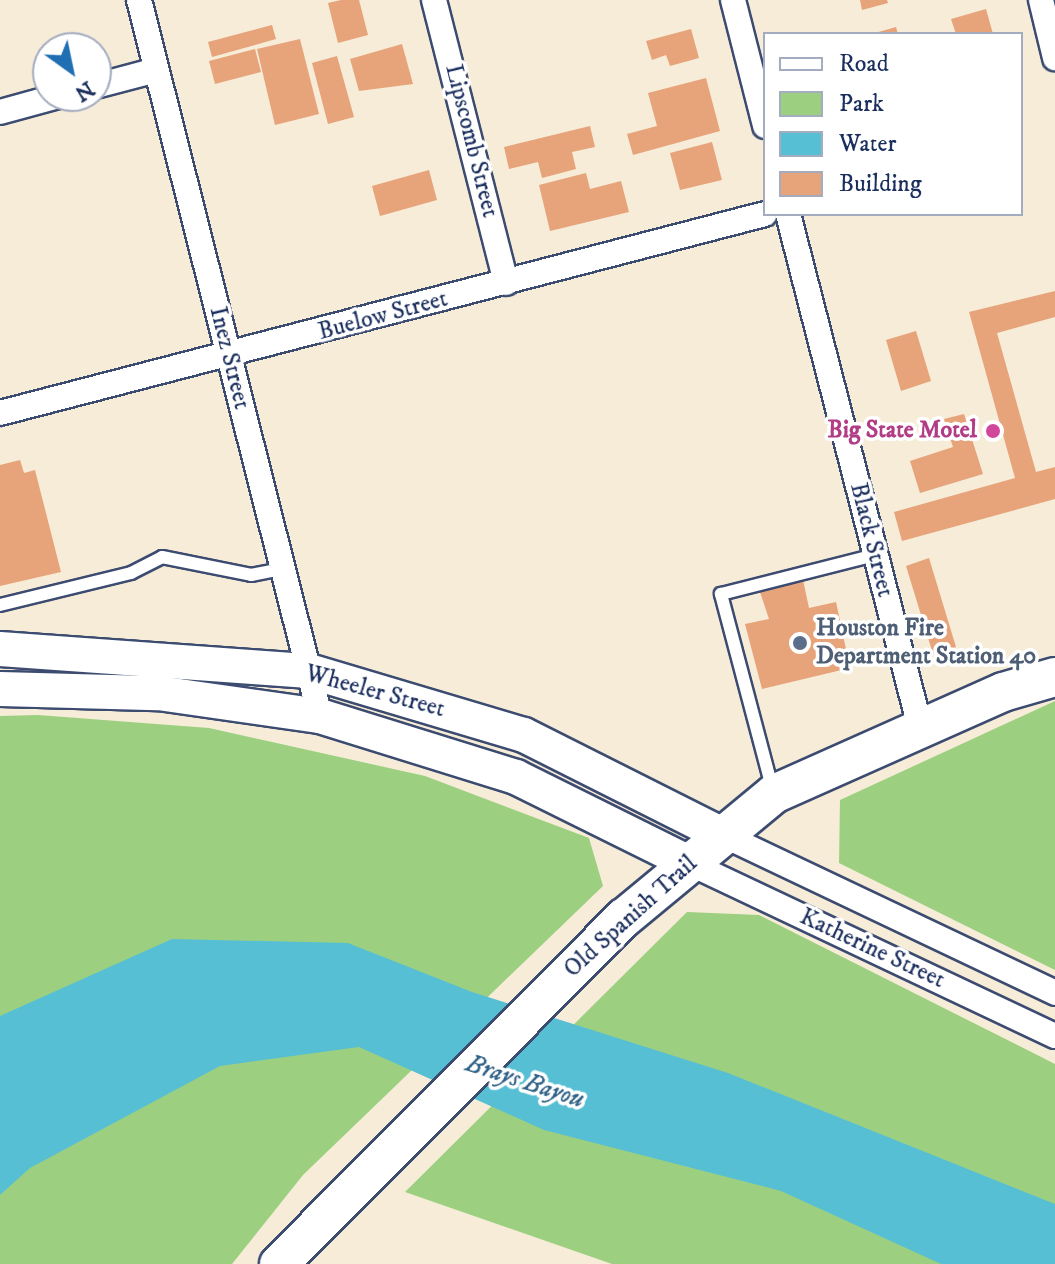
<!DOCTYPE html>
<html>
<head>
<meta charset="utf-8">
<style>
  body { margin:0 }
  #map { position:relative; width:1055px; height:1264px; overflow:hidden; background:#f6ecd8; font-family:"IM FELL DW Pica",serif }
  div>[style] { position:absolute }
  .green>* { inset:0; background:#9cd080 }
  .water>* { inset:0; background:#57bfd4 }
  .building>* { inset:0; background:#e7a37a }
  .roads { filter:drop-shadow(2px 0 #3c4b70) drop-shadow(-2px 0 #3c4b70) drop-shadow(0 2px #3c4b70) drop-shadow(0 -2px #3c4b70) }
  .service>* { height:12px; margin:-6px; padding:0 6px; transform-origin:6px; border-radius:6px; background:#fff }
  .minor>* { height:24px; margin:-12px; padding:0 12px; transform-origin:12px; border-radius:12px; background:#fff }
  .secondary>* { height:34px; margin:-17px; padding:0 17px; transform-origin:17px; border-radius:17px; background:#fff }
  .primary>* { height:38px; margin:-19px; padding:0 19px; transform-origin:19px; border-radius:19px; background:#fff }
  .dots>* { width:22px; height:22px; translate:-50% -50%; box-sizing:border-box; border:4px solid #fff; border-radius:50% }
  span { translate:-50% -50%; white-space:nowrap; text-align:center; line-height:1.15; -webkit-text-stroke:7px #fff; paint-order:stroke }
  .street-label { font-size:24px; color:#1b2f5e }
  .hotel-label { font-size:24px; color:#b23c85; font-weight:700 }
  .right { translate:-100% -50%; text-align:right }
  .service-label { font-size:24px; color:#4e5e75; font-weight:700 }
  .left { translate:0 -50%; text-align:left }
  .water-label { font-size:26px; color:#306187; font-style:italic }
  .legend { position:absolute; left:763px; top:32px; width:260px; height:184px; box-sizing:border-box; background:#fff; border:2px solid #a4acbf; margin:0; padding:10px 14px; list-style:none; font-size:24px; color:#1b2f5e }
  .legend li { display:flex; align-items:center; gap:16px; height:40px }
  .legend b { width:40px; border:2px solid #a4acbf }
  .north { position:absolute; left:32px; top:32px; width:80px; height:80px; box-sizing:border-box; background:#fff; border:2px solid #a4acbf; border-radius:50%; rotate:147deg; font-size:22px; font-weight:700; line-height:32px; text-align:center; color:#1b2f5e }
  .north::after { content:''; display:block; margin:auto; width:28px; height:36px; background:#1f6fb2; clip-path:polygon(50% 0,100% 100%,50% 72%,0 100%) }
</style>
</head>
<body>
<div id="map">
  <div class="green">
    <div style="clip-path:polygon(1055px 701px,1055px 970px,839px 863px,840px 800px)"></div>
    <div style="clip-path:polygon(38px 715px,209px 728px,425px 776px,589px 838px,603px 886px,303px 1175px,232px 1264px,0 1264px,0 716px)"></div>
    <div style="clip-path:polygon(687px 912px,759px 915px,1055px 1064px,1055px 1264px,612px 1264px,405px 1192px)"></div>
  </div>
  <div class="water">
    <div style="clip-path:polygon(172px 939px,348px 943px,472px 992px,728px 1073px,1055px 1204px,1055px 1264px,941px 1264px,781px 1191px,544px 1130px,359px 1047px,220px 1066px,30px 1168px,0 1195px,0 1016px)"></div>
  </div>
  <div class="building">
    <div style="clip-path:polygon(341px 0,359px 0,368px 35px,338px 43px,328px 3px)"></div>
    <div style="clip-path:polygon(860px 0,887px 0,888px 3px,862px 10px)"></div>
    <div style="clip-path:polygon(986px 9px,993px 34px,956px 34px,951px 19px)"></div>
    <div style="clip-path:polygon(272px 25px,276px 39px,212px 57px,208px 42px)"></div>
    <div style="clip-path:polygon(896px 27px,898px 34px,875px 34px,875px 33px)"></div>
    <div style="clip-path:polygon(691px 29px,699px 58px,670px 66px,666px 55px,652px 60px,646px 41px)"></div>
    <div style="clip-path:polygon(300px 39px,319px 114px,275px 125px,257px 49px)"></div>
    <div style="clip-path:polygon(402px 44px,413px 84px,359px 91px,350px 59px)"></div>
    <div style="clip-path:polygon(255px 49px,261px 72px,215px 84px,209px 61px)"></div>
    <div style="clip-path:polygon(337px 56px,354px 117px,328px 124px,312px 63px)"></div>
    <div style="clip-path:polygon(706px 78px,720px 131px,633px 155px,627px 134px,657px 126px,648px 93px)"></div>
    <div style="clip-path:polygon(590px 126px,595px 147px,572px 152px,576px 169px,542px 178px,538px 162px,509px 169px,504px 147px)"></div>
    <div style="clip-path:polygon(712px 142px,722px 180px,680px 190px,670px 153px)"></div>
    <div style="clip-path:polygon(429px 170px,437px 200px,380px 216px,372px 186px)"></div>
    <div style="clip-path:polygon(586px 173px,590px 189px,621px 181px,629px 212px,550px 231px,539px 185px)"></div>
    <div style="clip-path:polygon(1055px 291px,1055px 317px,997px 333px,1036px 472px,1055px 467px,1055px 499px,902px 541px,894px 512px,1015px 478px,969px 312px)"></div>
    <div style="clip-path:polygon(916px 331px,931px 381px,901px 391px,886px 340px)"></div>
    <div style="clip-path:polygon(964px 414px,983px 474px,920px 493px,910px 461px,953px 447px,944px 419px)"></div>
    <div style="clip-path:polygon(20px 460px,24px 473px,35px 470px,61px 572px,0 586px,0 465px)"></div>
    <div style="clip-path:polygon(929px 558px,956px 647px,933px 654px,906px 566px)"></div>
    <div style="clip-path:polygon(803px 580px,809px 608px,836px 602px,850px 668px,762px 689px,745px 624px,769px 619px,759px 589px)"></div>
  </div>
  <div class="roads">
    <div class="service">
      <div style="left:0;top:605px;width:135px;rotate:-13.7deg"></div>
      <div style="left:131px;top:573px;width:35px;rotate:-27deg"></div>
      <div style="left:162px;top:557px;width:91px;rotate:11.4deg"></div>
      <div style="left:251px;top:575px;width:33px;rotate:-11deg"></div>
      <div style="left:773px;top:791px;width:204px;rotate:-104.8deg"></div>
      <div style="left:721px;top:594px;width:159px;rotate:-14.2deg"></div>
    </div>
    <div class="minor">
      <div style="left:139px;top:0;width:739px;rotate:75.81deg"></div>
      <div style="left:434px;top:0;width:292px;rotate:75.7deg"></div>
      <div style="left:733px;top:0;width:130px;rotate:75.7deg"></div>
      <div style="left:1041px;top:0;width:60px;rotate:76.4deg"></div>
      <div style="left:96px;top:86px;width:62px;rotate:-14.9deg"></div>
      <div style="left:0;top:112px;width:60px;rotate:-15.4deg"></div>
      <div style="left:788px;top:214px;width:530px;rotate:75.57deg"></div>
      <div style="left:0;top:413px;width:790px;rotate:-14.58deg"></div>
      <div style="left:723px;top:835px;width:368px;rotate:25.4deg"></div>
      <div style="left:689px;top:863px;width:405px;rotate:25.3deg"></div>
    </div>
    <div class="secondary">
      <div style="left:0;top:649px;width:310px;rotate:4.1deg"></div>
      <div style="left:309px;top:671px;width:224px;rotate:16.6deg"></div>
      <div style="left:524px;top:735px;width:223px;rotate:26.7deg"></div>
      <div style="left:0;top:689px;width:158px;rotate:1.5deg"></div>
      <div style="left:158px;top:693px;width:164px;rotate:8.1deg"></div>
      <div style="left:320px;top:716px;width:205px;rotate:17.3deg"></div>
      <div style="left:516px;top:777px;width:193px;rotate:26.4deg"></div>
    </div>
    <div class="primary">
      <div style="left:279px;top:1264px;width:489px;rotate:-45.1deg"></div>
      <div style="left:624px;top:918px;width:195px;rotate:-39.6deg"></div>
      <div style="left:774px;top:794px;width:251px;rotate:-24deg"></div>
      <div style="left:1003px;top:692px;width:54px;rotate:-16.1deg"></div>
    </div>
  </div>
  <div class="dots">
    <div style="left:993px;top:431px;background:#d1479c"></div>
    <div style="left:800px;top:643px;background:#5c6f8a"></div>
  </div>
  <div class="street-label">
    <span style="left:471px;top:141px;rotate:76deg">Lipscomb Street</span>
    <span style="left:383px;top:316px;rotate:-15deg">Buelow Street</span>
    <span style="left:229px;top:358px;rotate:76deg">Inez Street</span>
    <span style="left:871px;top:540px;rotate:76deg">Black Street</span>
    <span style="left:375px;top:692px;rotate:15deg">Wheeler Street</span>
    <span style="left:631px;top:917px;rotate:-42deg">Old Spanish Trail</span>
    <span style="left:872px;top:949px;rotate:25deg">Katherine Street</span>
  </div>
  <div class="hotel-label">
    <span class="right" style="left:977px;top:431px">Big State Motel</span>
  </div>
  <div class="service-label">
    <span class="left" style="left:816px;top:643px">Houston Fire<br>Department Station 40</span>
  </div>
  <div class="water-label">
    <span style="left:525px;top:1082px;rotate:18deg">Brays Bayou</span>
  </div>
  <ul class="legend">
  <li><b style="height:10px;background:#fff"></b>Road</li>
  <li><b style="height:22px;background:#9cd080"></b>Park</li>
  <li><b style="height:22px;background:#57bfd4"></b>Water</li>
  <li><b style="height:22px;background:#e7a37a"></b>Building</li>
  </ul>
  <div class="north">N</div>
</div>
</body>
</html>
